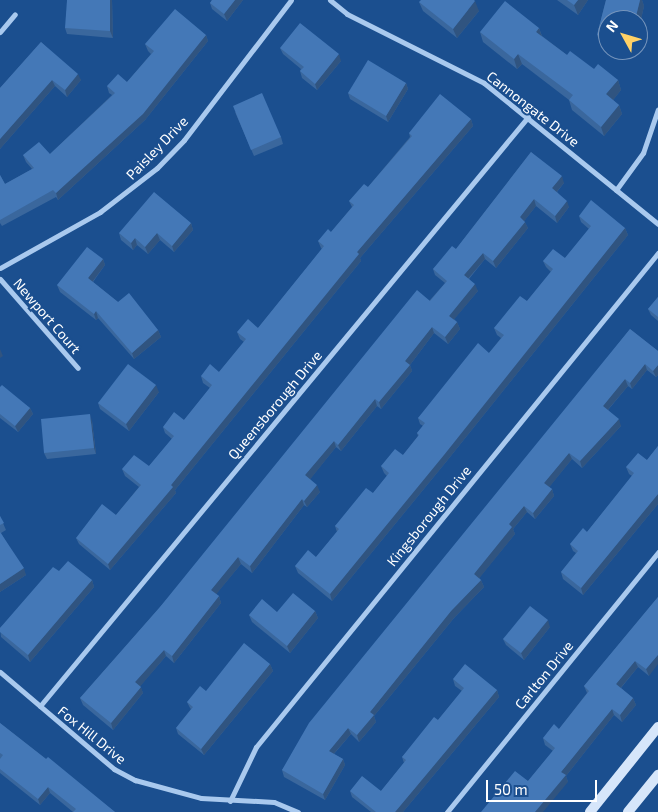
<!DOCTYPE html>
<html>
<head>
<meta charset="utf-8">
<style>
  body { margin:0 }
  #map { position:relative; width:658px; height:812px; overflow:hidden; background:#1b4f8f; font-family:"Exo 2",sans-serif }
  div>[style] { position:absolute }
  .street>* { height:5px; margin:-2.5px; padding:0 2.5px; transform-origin:2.5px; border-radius:2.5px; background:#a9c9ee }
  .secondary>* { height:10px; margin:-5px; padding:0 5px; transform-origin:5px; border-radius:5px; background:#d6e6fa }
  .wall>* { inset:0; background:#3a679d }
  .shaded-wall>* { inset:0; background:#305480 }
  .building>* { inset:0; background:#4478b7 }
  span { translate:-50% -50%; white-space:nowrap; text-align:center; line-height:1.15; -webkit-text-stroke:4px #1b4f8f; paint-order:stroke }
  .street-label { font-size:14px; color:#fff }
  .north { position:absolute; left:598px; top:10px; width:50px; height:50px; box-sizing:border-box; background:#1b4f8f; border:1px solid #7695bc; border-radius:50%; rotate:309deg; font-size:14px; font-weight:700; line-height:20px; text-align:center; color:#fff }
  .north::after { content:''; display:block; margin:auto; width:18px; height:22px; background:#ffd166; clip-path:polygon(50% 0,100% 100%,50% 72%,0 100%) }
  .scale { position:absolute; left:486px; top:780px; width:111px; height:22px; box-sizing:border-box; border:2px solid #fff; border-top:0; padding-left:6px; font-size:15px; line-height:18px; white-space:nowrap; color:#fff; -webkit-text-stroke:4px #1b4f8f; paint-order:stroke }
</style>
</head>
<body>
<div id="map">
  <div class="street">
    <div style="left:330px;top:0;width:22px;rotate:39deg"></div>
    <div style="left:347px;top:14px;width:153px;rotate:26.7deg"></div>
    <div style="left:484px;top:83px;width:224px;rotate:39deg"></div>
    <div style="left:0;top:32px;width:23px;rotate:-50deg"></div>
    <div style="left:616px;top:190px;width:46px;rotate:-53.9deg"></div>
    <div style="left:643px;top:153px;width:46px;rotate:-71.2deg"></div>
    <div style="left:0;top:268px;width:115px;rotate:-29.2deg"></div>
    <div style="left:100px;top:212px;width:72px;rotate:-37.7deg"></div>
    <div style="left:157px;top:168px;width:39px;rotate:-46deg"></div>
    <div style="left:184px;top:140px;width:176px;rotate:-52.6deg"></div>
    <div style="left:0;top:279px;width:118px;rotate:48.8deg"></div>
    <div style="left:0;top:672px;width:150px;rotate:40.4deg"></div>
    <div style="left:114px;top:769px;width:24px;rotate:28deg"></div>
    <div style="left:135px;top:780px;width:68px;rotate:15.3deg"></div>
    <div style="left:201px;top:798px;width:73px;rotate:3.1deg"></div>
    <div style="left:274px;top:802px;width:26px;rotate:23deg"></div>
    <div style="left:40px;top:706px;width:765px;rotate:-50.36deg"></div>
    <div style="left:230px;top:801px;width:60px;rotate:-64.3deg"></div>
    <div style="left:256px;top:747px;width:637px;rotate:-50.86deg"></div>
    <div style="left:447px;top:812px;width:335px;rotate:-50.9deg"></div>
  </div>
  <div class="secondary">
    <div style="left:590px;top:812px;width:109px;rotate:-51.3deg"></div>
    <div style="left:628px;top:812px;width:48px;rotate:-51deg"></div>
  </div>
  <div class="wall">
    <div style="clip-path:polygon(112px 0,113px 38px,67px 34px,65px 28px)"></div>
    <div style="clip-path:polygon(212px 0,243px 0,227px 21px,212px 9px,210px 3px)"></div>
    <div style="clip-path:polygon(557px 0,588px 0,578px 15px)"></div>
    <div style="clip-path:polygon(606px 0,642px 0,644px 6px,638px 33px,638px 20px,608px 20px,608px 47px,601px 45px,597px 35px)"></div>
    <div style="clip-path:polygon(419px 2px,479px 11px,457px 38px,423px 11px)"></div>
    <div style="clip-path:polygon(539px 28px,542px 36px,567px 55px,594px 69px,618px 80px,621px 90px,613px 100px,619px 105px,622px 114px,604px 136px,572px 110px,569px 100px,522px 64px,517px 69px,483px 42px,480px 32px)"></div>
    <div style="clip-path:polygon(206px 35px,208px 41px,145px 120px,58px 200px,56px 197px,2px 226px,0 223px,0 175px,5px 184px,32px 169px,26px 162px,23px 155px,50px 154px,112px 95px,109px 93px,107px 86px,127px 82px,151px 54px,148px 51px,145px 44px)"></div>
    <div style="clip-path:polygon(41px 42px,81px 80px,67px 97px,55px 86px,0 149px,0 88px)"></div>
    <div style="clip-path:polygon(280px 48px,341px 61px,317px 90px,302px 78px,300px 71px,301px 69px,283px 54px)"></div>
    <div style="clip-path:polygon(621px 50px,634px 50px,633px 53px)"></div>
    <div style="clip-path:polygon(406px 83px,408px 89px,388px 122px,350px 99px,348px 93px)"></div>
    <div style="clip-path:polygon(235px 112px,281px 137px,283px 144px,254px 156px)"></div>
    <div style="clip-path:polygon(471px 119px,473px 126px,360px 258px,361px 261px,175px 490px,176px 493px,110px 570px,79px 544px,76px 538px,116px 515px,139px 487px,125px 476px,122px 469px,149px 466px,172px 439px,165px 433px,163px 427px,184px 420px,210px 388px,203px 383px,201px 376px,219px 372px,244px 342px,240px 339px,237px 332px,258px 328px,322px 249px,321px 248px,318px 241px,331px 232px,352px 207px,349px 201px,368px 187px,410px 137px,409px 133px)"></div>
    <div style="clip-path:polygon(531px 152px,564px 183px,557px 192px,569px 207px,557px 223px,536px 206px,524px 221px,528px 228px,496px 268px,485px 259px,469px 279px,478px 291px,454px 319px,457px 322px,460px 329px,448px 344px,434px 333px,410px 365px,412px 371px,381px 409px,377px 406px,341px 451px,336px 447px,310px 479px,320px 492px,307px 507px,304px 505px,252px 573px,241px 564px,216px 594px,219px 596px,221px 603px,174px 663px,166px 656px,140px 686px,143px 693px,113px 730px,83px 705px,80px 698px,445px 283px,435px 275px,433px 269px,456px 249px)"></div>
    <div style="clip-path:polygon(579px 216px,625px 228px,628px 235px,446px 462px,332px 601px,298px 573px,295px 566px,316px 557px,337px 532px,335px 526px,373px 493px,387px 476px,384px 473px,381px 466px,403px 455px,418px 436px,417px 433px,423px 426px,420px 424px,418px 418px,489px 353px,501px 338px,497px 335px,494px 328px,527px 301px,551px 272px,546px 267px,543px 261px,565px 258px,589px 229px,581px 222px)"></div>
    <div style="clip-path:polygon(191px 223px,193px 230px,174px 252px,160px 240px,148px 254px,137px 245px,133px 250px,121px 240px,119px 233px)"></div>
    <div style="clip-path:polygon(103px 259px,105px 265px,93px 282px,118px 302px,158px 330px,161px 337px,134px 359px,98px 318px,96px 320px,60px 292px,57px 285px)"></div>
    <div style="clip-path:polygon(658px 297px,658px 321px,651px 315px,648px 309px)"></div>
    <div style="clip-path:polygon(630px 329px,658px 351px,658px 375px,656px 377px,647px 370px,632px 389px,628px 386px,608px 410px,621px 426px,582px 468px,572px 459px,549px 487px,552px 489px,554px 496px,535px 519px,527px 512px,513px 529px,515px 534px,479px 578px,481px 580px,484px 587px,454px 618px,374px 716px,376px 722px,359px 742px,351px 734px,334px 754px,343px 759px,345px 765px,325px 800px,284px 777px,282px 770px)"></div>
    <div style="clip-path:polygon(0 387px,30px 408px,33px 414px,18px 432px,0 418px)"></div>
    <div style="clip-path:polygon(159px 392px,129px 431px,100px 409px,98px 403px)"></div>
    <div style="clip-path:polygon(92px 421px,96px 454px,47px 459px,44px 453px)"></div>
    <div style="clip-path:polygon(658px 446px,658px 504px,583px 595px,563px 579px,561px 572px,576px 553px,573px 551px,570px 544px,587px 532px,632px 476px,629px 474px,626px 467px,647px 460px)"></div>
    <div style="clip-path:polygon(0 516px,6px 530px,1px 533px,26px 575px,0 592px)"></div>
    <div style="clip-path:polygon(59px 571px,92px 580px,94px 587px,30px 662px,1px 637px,0 628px)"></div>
    <div style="clip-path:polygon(658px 597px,649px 676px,638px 667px,621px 688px,633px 698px,636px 705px,622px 722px,614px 715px,566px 776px,568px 782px,528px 781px,553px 751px,545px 745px,543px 738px,559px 729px,587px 693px,584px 686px)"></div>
    <div style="clip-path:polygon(315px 611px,318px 618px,290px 653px,252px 622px,249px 615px,277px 612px)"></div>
    <div style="clip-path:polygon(550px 627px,524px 660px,506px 645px,503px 639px)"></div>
    <div style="clip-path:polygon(270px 664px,273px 671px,204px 755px,178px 734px,176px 728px,191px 709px,190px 708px,187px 702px)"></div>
    <div style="clip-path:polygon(453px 679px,497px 690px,499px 697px,403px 812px,371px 812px,352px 797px,350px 791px,381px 791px,404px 763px,402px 757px,438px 720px,462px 691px,455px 686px)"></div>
    <div style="clip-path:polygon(0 723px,46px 759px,115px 812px,73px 812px,50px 793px,40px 805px,0 773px)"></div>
  </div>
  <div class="shaded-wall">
    <div style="clip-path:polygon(110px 0,112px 0,113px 38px,110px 31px)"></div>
    <div style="clip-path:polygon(235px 0,243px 0,227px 21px,224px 14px)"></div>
    <div style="clip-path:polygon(578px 0,588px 0,578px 15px,574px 5px)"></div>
    <div style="clip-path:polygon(640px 0,642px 0,644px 6px,638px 33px,638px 20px,635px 20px)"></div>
    <div style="clip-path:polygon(475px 1px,479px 11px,457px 38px,453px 29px)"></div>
    <div style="clip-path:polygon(539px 28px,542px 37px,536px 32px)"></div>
    <div style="clip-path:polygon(206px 35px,208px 41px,145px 120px,58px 200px,56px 193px)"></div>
    <div style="clip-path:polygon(339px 54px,341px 61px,317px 90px,315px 84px)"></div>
    <div style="clip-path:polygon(518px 54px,522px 64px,517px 69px,514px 59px)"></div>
    <div style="clip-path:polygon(78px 74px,81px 80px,67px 97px,65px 90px)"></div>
    <div style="clip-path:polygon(52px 80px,55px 86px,0 149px,0 139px)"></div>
    <div style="clip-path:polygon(618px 80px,621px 90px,610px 104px,606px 94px)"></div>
    <div style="clip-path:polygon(406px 83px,408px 89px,388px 122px,386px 116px)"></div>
    <div style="clip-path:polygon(619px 105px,622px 114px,604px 136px,601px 127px)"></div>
    <div style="clip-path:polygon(471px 119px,473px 126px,360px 258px,361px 261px,175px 490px,176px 493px,110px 570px,108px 564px,357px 252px)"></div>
    <div style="clip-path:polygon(562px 176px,564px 183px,554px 195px,552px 188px)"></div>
    <div style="clip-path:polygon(534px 199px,536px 206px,522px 224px,520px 217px)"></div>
    <div style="clip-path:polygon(567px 201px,569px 207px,557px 223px,555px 216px)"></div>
    <div style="clip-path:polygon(525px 222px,528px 228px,496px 268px,493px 261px)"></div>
    <div style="clip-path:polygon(191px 223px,193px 230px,174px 252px,172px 246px)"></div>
    <div style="clip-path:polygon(625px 228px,628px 235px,446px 462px,332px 601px,330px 594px)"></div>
    <div style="clip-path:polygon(157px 233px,160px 240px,148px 254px,145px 247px)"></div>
    <div style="clip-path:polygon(135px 238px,137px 245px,133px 250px,131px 243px)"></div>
    <div style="clip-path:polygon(483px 253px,485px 259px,466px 281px,464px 275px)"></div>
    <div style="clip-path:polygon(103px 259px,105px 265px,90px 285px,88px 278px)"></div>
    <div style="clip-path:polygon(475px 284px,478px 291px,452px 322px,449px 316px)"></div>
    <div style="clip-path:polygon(96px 311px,98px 318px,96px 320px,94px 314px)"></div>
    <div style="clip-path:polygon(457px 322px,460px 329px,448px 344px,445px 337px)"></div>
    <div style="clip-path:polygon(432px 327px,434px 333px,410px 365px,412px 371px,381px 409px,379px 402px,405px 361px)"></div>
    <div style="clip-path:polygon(158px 330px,161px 337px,134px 359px,132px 353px)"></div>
    <div style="clip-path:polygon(0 349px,3px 356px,0 358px)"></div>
    <div style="clip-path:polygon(645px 364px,647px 370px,632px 389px,630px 383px)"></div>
    <div style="clip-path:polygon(658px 365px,658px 375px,656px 377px,653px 371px)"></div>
    <div style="clip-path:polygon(625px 379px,628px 386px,605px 413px,603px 406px)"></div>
    <div style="clip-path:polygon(156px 385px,159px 392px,129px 431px,126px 424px)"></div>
    <div style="clip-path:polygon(375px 399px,377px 406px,341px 451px,338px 445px)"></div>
    <div style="clip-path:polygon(30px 408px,33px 414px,18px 432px,15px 426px)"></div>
    <div style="clip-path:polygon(90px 414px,92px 421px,96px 454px,94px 448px)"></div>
    <div style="clip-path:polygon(619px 419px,621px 426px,582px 468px,580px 461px)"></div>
    <div style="clip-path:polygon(334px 441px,336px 447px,308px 482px,305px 475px)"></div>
    <div style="clip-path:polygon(569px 453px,572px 459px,547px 490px,544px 483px)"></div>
    <div style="clip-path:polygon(317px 485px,320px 492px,307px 507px,304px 501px)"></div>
    <div style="clip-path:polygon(552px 489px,554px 496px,535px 519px,533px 513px)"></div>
    <div style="clip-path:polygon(658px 494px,658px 504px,583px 595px,581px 588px)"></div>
    <div style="clip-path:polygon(302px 499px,304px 505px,252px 573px,250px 566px)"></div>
    <div style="clip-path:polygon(524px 506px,527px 512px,513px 529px,515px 534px,477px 581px,474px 574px,509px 524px)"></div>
    <div style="clip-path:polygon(238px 557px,241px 564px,214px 597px,211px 590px)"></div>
    <div style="clip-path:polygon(24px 568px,26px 575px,0 592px,0 584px)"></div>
    <div style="clip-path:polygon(92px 580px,94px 587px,30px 662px,28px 655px)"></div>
    <div style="clip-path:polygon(481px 580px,484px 587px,454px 618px,374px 716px,376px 722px,359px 742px,357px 735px,370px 712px,451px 611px)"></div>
    <div style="clip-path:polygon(219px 596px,221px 603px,174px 663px,172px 656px)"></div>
    <div style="clip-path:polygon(315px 611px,318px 618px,290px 653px,287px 646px)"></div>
    <div style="clip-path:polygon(548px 620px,550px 627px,524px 660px,521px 653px)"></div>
    <div style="clip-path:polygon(164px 650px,166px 656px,138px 689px,135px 682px)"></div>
    <div style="clip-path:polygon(658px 655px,658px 664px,649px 676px,646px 669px)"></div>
    <div style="clip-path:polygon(635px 661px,638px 667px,618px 691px,616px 684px)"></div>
    <div style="clip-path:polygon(270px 664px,273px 671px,204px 755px,201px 749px)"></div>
    <div style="clip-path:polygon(141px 687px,143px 693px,113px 730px,111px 723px)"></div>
    <div style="clip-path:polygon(497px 690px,499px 697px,403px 812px,395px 812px)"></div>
    <div style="clip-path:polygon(633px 698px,636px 705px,622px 722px,620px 715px)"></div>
    <div style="clip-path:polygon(612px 709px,614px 715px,566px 776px,568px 782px,543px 812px,535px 812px,561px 772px)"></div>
    <div style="clip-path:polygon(348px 728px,351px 734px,331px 757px,329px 751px)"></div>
    <div style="clip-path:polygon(343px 759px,345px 765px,325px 800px,323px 794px)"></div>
    <div style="clip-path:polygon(48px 787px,50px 793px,40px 805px,38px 799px)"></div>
  </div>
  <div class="building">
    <div style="clip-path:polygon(67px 0,110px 0,110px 31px,65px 28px)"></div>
    <div style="clip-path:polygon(212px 0,235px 0,224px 14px,210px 3px)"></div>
    <div style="clip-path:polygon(421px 0,474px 0,475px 1px,453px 29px,419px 2px)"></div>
    <div style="clip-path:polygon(567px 0,578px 0,574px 5px)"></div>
    <div style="clip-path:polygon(606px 0,640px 0,635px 20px,608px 20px,608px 38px,597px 35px)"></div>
    <div style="clip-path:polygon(505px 1px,539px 28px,536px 32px,567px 55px,570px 51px,594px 69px,598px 64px,618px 80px,606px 94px,619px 105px,601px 127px,569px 100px,573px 95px,518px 54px,514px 59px,480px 32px)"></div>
    <div style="clip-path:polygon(175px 9px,206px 35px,143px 114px,56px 193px,53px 190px,0 220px,0 175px,5px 184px,34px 168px,23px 155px,39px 142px,50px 154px,115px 93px,107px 86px,118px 74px,127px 82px,154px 51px,145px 44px)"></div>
    <div style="clip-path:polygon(300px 23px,339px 54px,315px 84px,300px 71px,304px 67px,280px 48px)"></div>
    <div style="clip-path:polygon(41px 42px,78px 74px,65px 90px,52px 80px,0 139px,0 88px)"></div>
    <div style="clip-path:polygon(368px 60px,406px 83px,386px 116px,348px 93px)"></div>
    <div style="clip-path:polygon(262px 93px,281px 137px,251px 150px,233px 106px)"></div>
    <div style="clip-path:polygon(440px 94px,471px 119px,357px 252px,359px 254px,171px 485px,173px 487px,108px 564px,76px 538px,102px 504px,116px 515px,141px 485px,122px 469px,134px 455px,149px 466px,174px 436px,163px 427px,174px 412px,184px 420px,212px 385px,201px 376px,210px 364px,219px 372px,246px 339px,237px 332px,248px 319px,258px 328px,324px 246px,318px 241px,328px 229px,331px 232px,354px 205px,349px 201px,364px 184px,368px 187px,412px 136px,409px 133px)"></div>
    <div style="clip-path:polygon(531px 152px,562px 176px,552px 188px,567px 201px,555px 216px,534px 199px,520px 217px,525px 222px,493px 261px,483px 253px,464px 275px,475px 284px,449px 316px,457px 322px,445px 337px,432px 327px,405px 361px,410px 365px,379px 402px,375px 399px,338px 445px,334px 441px,305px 475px,317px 485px,304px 501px,302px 499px,250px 566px,238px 557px,211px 590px,219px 596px,172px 656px,164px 650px,135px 682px,141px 687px,111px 723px,80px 698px,160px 607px,417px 290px,430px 301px,447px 281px,433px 269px,452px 246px,456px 249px)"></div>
    <div style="clip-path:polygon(154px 192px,191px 223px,172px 246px,157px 233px,145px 247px,135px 238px,131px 243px,119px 233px)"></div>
    <div style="clip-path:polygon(591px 200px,625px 228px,444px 455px,330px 594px,295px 566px,308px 550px,316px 557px,339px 529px,335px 526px,366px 488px,373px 493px,389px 473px,381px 466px,395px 449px,403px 455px,419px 435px,417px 433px,425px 423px,418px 418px,478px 343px,489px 353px,504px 335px,494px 328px,520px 296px,527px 301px,553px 269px,543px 261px,553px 249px,565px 258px,591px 226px,579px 216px)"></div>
    <div style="clip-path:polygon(87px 247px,103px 259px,88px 278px,118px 302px,129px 293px,158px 330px,132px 353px,96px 311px,94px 314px,57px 285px)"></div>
    <div style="clip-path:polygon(658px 297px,658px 317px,648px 309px)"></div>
    <div style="clip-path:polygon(630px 329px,658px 351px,658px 365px,653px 371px,645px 364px,630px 383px,625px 379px,603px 406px,619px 419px,580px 461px,569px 453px,544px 483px,552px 489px,533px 513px,524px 506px,509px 524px,512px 527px,474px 574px,481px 580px,451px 611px,370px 712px,374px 715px,357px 735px,348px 728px,329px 751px,343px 759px,323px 794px,282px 770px,309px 723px)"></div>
    <div style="clip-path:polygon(128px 364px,156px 385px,126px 424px,98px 403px)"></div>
    <div style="clip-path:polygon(2px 385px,30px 408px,15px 426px,0 414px,0 387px)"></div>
    <div style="clip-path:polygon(90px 414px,94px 448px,44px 453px,41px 419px)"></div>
    <div style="clip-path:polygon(658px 446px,658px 494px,581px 588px,561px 572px,578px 551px,570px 544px,583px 528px,587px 532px,634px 473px,626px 467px,638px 453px,647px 460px)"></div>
    <div style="clip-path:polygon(0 516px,4px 523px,0 525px)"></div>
    <div style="clip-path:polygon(0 532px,24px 568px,0 584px)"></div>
    <div style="clip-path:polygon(68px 561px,92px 580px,28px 655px,0 632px,0 628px,53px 567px,59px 571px)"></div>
    <div style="clip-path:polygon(293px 593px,315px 611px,287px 646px,249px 615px,262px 599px,277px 612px)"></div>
    <div style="clip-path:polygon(658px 597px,658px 655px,646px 669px,635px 661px,616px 684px,633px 698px,620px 715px,612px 709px,561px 772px,566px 775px,535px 812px,481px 812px,515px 771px,528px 781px,555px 748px,543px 738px,554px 724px,559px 729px,589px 691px,584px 686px)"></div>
    <div style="clip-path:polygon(530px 606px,548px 620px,521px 653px,503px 639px)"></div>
    <div style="clip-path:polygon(244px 643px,270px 664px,201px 749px,176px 728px,193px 707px,187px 702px,200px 686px,206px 691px)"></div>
    <div style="clip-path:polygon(465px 664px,497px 690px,395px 812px,376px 812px,350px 791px,362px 776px,381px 791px,406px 760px,402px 757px,434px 717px,438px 720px,464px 688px,453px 679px)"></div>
    <div style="clip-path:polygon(0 723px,46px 759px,48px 757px,115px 812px,73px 812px,76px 809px,48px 787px,38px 799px,0 769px,0 759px,3px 755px,0 753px)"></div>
  </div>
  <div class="street-label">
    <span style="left:533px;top:109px;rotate:38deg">Cannongate Drive</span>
    <span style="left:157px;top:148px;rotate:-46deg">Paisley Drive</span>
    <span style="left:47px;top:316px;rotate:49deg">Newport Court</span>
    <span style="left:275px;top:405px;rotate:-50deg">Queensborough Drive</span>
    <span style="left:429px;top:516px;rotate:-51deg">Kingsborough Drive</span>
    <span style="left:544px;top:675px;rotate:-51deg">Carlton Drive</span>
    <span style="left:92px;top:735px;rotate:39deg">Fox Hill Drive</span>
  </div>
  <div class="north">N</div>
  <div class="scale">50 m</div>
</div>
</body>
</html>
